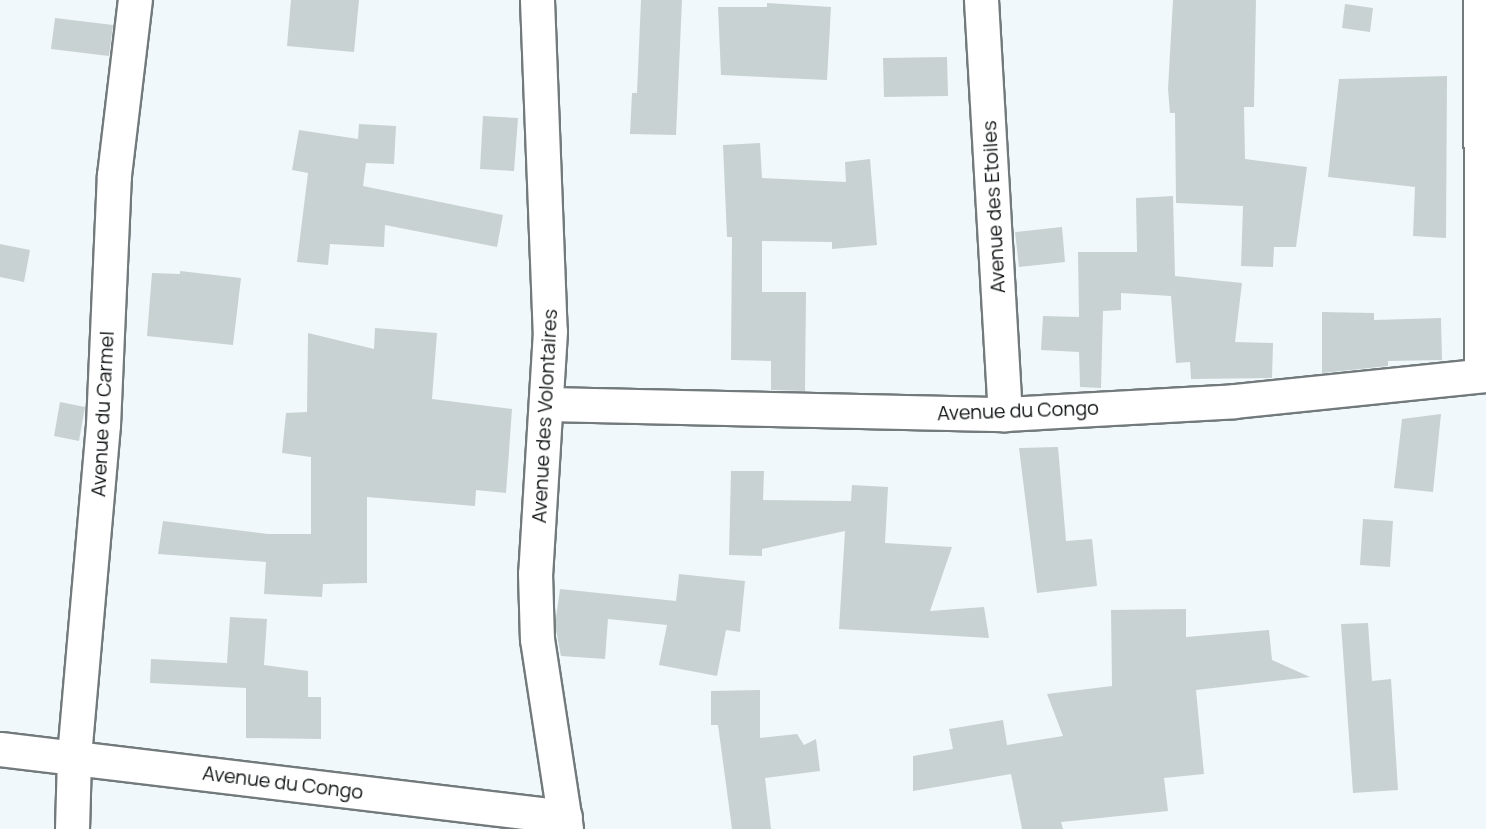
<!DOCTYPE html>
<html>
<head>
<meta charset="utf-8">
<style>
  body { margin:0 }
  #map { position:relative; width:1486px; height:829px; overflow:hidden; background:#f0f8fb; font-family:Manrope,sans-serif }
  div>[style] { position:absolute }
  .building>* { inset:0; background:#c9d2d2 }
  .roads { filter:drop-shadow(2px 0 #737a7c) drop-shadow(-2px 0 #737a7c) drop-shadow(0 2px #737a7c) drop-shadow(0 -2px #737a7c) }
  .street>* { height:33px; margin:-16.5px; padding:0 16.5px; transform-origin:16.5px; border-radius:16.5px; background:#fff }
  span { translate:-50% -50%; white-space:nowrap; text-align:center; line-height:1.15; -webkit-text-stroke:5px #fff; paint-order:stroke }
  .street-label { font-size:20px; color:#111415 }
</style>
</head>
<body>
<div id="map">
  <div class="building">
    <div style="clip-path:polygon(291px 0,359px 0,354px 52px,287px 46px)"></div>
    <div style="clip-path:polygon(641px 0,682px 0,676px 135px,630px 134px,632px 93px,637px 93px)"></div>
    <div style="clip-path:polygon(1173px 0,1256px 0,1254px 107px,1244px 107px,1245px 159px,1307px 167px,1296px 247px,1274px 247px,1273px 267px,1241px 266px,1243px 206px,1176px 203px,1175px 113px,1170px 113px,1168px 89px)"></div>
    <div style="clip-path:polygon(767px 3px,831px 7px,827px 80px,721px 75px,718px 7px,767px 7px)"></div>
    <div style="clip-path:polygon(1345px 4px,1373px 8px,1370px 32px,1342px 28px)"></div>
    <div style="clip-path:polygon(55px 18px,113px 25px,109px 56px,51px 49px)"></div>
    <div style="clip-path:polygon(947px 57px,948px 96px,884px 97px,883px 58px)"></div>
    <div style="clip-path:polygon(1447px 76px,1446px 238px,1413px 236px,1415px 187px,1328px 177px,1339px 79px)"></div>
    <div style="clip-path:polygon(483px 116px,518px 118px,514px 171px,480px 169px)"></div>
    <div style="clip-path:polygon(359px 124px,396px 126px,394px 164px,366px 163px,363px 186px,503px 215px,497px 247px,385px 225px,384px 247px,330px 244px,328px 265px,297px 262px,308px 173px,292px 170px,299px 130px,358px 139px)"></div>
    <div style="clip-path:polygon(760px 143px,762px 178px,846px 182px,845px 162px,870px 159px,877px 245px,832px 249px,832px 242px,762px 241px,762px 292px,806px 292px,805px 391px,771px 390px,771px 361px,731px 360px,732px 237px,727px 237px,723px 145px)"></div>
    <div style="clip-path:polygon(1173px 196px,1175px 276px,1242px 283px,1235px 342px,1273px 343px,1272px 378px,1191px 379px,1190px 362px,1176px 363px,1171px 296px,1121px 293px,1121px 310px,1103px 311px,1101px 388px,1080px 387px,1079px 352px,1041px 350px,1043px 316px,1079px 317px,1078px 252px,1137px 252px,1136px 198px)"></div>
    <div style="clip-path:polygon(1062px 227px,1065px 262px,1019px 267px,1015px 232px)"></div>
    <div style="clip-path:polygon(0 244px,30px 250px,24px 282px,0 277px)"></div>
    <div style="clip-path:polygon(180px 271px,241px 278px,233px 345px,147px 336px,152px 273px,180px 274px)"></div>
    <div style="clip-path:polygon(1322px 312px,1374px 313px,1374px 320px,1441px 318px,1442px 360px,1388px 361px,1388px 366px,1322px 373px)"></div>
    <div style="clip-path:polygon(375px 328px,437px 333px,432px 399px,512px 409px,506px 493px,476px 490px,475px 506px,367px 497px,367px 583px,323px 584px,322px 597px,264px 594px,266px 562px,158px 554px,163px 521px,268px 534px,311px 534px,311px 457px,282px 453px,286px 413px,307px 412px,308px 333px,374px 349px)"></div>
    <div style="clip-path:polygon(60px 402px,85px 407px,79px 441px,54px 436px)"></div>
    <div style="clip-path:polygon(1441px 414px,1433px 492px,1394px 488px,1402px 419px)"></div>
    <div style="clip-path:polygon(1058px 447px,1066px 541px,1092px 539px,1097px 586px,1037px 593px,1019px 448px)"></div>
    <div style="clip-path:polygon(731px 471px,764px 471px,763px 500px,851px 501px,852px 485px,888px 487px,885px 543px,952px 547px,930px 611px,984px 607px,989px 638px,839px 629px,845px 531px,762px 549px,762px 556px,729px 555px)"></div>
    <div style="clip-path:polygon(1363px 519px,1393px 521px,1390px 567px,1360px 565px)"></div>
    <div style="clip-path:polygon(679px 574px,745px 581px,740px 632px,726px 630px,717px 676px,659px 665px,667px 625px,608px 619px,605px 659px,561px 656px,555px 625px,560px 589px,676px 601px)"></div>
    <div style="clip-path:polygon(1186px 609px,1186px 637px,1269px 630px,1272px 660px,1310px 677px,1196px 690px,1204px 774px,1164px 778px,1168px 811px,1061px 822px,1063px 829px,1022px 829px,1011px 774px,913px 791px,913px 756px,953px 749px,949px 729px,1003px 720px,1007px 745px,1063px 736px,1047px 694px,1112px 686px,1111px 610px)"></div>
    <div style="clip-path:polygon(230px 617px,267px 619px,264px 665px,308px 671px,308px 697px,321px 697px,321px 739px,246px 738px,246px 688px,150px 683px,151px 659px,227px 663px)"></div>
    <div style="clip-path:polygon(1368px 623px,1372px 681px,1391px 679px,1398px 790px,1353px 793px,1341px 624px)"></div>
    <div style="clip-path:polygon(760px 690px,760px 738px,797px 734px,804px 745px,816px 739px,820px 771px,765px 778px,771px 829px,732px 829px,718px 725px,711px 725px,711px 691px)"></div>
  </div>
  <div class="roads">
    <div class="street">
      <div style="left:537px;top:0;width:331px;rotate:87.8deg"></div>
      <div style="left:550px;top:331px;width:242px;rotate:93.5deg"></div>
      <div style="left:535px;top:573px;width:66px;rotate:88.3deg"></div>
      <div style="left:537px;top:639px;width:192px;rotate:81.3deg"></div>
      <div style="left:981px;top:0;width:415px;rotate:86.7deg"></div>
      <div style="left:1480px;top:0;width:375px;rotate:89.8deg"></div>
      <div style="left:548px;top:404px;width:457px;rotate:1.3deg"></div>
      <div style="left:1005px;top:414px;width:230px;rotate:-3.2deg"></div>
      <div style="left:1235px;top:401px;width:252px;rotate:-5.9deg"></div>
      <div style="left:0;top:749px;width:569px;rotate:6.86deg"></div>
      <div style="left:72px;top:829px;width:73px;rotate:-88.4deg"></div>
      <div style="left:74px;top:756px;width:332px;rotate:-85deg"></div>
      <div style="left:103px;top:425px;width:250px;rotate:-87.5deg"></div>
      <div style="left:114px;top:175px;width:176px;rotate:-83.2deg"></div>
    </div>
  </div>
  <div class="street-label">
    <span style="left:993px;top:207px;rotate:-93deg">Avenue des Etoiles</span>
    <span style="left:1018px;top:410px;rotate:-2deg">Avenue du Congo</span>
    <span style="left:102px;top:414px;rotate:-87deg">Avenue du Carmel</span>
    <span style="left:544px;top:416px;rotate:-87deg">Avenue des Volontaires</span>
    <span style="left:283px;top:782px;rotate:7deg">Avenue du Congo</span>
  </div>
</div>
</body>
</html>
